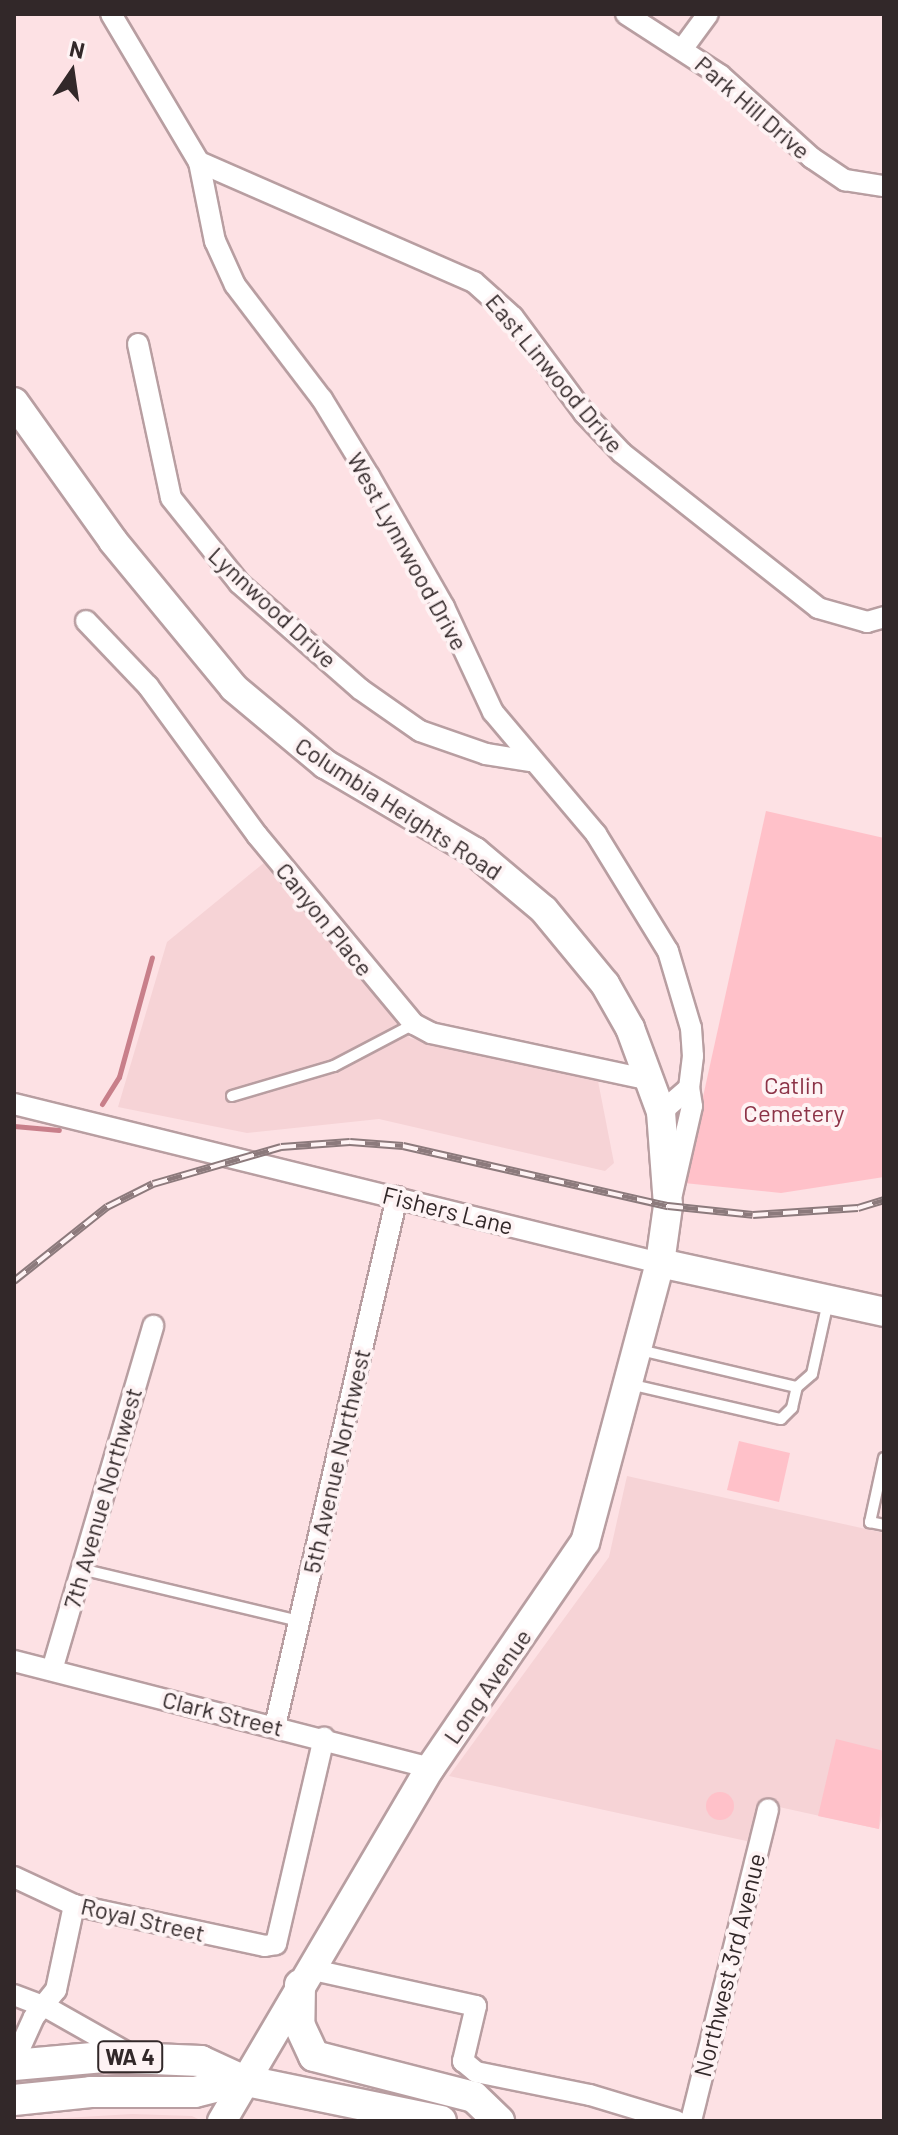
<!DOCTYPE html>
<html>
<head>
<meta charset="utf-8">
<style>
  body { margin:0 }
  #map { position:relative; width:898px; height:2135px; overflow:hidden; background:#fde1e4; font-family:Barlow,sans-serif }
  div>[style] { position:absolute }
  .built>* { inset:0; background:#f6d3d6 }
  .green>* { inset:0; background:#ffc1c9 }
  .round { border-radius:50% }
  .stream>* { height:5px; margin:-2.5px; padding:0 2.5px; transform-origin:2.5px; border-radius:2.5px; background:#c87f8a }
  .roads { filter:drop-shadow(2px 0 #b89ea1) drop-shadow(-2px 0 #b89ea1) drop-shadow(0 2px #b89ea1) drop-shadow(0 -2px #b89ea1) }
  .lane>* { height:10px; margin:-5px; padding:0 5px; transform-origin:5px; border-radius:5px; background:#fff }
  .street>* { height:20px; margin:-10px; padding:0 10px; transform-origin:10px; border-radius:10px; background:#fff }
  .secondary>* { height:28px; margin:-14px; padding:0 14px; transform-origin:14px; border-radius:14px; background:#fff }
  .primary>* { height:30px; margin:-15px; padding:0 15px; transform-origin:15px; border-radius:15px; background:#fff }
  .rail>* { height:8px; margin-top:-4px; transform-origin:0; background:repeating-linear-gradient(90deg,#fef3f4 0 15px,#8c7a7c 0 30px); box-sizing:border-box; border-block:2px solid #8c7a7c }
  span { translate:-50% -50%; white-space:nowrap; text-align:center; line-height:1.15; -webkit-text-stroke:8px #fef3f4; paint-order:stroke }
  .shield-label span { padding:2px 6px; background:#fef3f4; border:2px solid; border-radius:6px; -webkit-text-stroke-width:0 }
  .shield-label { font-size:22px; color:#322829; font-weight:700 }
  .street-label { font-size:24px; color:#322829 }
  .park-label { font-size:24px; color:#8c3347 }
  .frame { position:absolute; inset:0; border:16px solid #322829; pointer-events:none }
  .north { position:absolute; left:32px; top:32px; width:80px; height:80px; -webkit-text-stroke:6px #fef3f4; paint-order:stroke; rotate:13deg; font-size:22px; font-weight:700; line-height:32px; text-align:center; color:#322829 }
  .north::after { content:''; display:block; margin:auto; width:28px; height:36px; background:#322829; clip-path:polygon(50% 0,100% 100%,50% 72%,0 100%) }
</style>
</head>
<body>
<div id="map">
  <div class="built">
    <div style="clip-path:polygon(265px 862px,410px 1038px,598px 1081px,614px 1163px,605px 1171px,379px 1119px,247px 1133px,118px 1107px,167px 942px)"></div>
    <div style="clip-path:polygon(627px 1476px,884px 1533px,884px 1807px,879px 1829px,761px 1803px,751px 1842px,449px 1776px,609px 1557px)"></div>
    <div style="clip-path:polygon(132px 2114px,192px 2116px,202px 2121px,14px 2121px)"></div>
  </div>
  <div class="green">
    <div style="clip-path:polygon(766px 811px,884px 838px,884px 1177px,781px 1193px,684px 1183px)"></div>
    <div style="clip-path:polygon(739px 1441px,790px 1453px,779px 1502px,727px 1490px)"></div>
    <div style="clip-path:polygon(836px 1739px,884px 1751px,879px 1829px,818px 1816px)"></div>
    <div class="round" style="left:706px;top:1792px;width:28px;height:28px"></div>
  </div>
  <div class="stream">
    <div style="left:102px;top:1104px;width:32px;rotate:-58deg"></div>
    <div style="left:119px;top:1077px;width:124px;rotate:-74.6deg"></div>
    <div style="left:14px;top:1126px;width:45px;rotate:5.1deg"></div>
  </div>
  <div class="roads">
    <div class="lane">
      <div style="left:232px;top:1096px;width:106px;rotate:-16.4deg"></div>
      <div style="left:334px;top:1066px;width:90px;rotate:-27.7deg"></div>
      <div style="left:640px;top:1350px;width:161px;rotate:13.3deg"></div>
      <div style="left:629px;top:1384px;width:156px;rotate:13deg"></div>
      <div style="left:781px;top:1419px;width:16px;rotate:-45deg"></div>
      <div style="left:792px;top:1408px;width:22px;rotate:-77deg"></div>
      <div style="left:797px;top:1387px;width:20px;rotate:-41deg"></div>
      <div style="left:812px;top:1374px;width:74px;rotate:-77.5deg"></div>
      <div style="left:884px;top:1458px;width:66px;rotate:102.3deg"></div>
      <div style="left:870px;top:1522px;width:14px;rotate:12deg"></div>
      <div style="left:81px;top:1569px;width:224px;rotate:13.4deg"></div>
    </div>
    <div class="street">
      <div style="left:111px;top:14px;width:172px;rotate:59.3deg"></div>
      <div style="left:199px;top:162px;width:81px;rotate:78.6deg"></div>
      <div style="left:215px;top:241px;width:48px;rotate:65.6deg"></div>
      <div style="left:235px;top:285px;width:143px;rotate:52.7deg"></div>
      <div style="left:322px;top:399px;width:90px;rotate:58.6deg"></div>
      <div style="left:369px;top:476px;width:151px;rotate:60.2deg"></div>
      <div style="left:444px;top:607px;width:116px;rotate:65deg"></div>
      <div style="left:493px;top:712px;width:160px;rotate:49.8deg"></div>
      <div style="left:596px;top:834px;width:137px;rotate:58.4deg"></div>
      <div style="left:668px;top:951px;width:80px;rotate:73.4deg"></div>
      <div style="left:691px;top:1028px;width:28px;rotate:86deg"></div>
      <div style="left:693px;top:1056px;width:32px;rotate:97deg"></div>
      <div style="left:689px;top:1088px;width:37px;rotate:139deg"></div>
      <div style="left:626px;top:14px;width:112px;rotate:33deg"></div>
      <div style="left:720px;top:75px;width:124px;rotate:42.1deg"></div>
      <div style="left:812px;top:158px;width:40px;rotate:34deg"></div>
      <div style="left:845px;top:180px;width:39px;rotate:9deg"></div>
      <div style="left:683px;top:48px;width:42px;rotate:-53.7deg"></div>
      <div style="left:199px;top:162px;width:300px;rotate:23.6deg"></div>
      <div style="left:474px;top:282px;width:52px;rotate:41.9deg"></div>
      <div style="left:513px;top:317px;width:119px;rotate:53.5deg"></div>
      <div style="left:584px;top:413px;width:55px;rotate:46.5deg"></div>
      <div style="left:622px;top:453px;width:250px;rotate:38.3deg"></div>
      <div style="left:818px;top:608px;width:51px;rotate:15.9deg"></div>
      <div style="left:867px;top:622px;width:18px;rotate:-16deg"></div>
      <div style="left:138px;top:344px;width:157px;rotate:77.9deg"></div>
      <div style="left:171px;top:498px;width:109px;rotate:51.3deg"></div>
      <div style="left:239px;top:583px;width:161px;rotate:41.2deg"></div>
      <div style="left:360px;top:689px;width:73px;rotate:35deg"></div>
      <div style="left:420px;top:731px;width:70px;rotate:19.2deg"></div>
      <div style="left:486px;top:754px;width:45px;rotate:9deg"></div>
      <div style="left:86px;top:621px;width:90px;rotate:46.4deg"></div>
      <div style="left:148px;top:686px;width:185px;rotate:53.8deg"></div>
      <div style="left:257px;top:835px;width:246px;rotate:50.3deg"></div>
      <div style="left:414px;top:1024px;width:19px;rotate:28deg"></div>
      <div style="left:431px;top:1033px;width:225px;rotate:12.1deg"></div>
      <div style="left:14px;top:1104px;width:665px;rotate:13.83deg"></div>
      <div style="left:672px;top:1194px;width:90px;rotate:-77.2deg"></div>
      <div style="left:692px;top:1106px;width:18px;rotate:-99deg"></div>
      <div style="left:14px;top:1661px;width:430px;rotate:14.4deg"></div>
      <div style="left:52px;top:1670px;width:359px;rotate:-73.6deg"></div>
      <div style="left:275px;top:1726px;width:543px;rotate:-77.01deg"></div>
      <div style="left:14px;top:1877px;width:66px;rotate:25deg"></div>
      <div style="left:74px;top:1905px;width:195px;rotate:12.1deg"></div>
      <div style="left:265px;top:1946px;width:11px;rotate:-10deg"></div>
      <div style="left:276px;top:1944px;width:212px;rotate:-76.9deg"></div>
      <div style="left:309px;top:1969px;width:171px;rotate:12.5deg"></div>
      <div style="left:476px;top:2006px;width:57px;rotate:103.3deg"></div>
      <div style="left:463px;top:2061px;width:17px;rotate:40deg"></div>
      <div style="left:476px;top:2072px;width:116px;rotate:11.4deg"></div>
      <div style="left:590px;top:2095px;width:90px;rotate:16.8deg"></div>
      <div style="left:14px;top:1995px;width:34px;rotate:21deg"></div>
      <div style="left:46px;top:2007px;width:98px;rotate:29.5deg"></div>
      <div style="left:14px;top:2061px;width:48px;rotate:-65.6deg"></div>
      <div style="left:34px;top:2017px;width:35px;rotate:-51deg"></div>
      <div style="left:56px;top:1990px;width:87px;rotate:-78deg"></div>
      <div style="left:691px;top:2121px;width:321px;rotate:-76.1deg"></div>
    </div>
    <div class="secondary">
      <div style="left:14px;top:402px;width:171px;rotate:54.5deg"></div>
      <div style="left:113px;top:541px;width:190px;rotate:50.5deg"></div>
      <div style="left:234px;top:688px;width:119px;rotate:39.9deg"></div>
      <div style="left:325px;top:764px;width:174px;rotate:30.4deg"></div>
      <div style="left:475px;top:852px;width:90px;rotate:40deg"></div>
      <div style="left:544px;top:910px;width:96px;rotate:50.5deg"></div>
      <div style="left:605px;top:984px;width:51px;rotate:60.4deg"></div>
      <div style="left:630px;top:1028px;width:90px;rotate:69.7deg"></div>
      <div style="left:661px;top:1112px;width:94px;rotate:85.7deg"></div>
      <div style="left:668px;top:1206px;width:58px;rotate:98deg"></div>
      <div style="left:660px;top:1263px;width:289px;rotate:105deg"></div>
      <div style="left:585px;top:1542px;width:274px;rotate:124.4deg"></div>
      <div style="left:430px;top:1768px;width:410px;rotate:120.5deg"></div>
      <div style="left:660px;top:1263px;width:229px;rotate:12.3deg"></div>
    </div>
    <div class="primary">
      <div style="left:300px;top:1985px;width:39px;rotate:91deg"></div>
      <div style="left:299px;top:2024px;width:35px;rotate:65deg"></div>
      <div style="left:314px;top:2056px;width:165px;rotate:14.4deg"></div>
      <div style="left:474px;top:2097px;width:35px;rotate:44deg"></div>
      <div style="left:14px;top:2065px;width:90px;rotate:-5.1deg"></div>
      <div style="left:104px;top:2057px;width:97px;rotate:2.4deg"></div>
      <div style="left:201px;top:2061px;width:45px;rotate:24.9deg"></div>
      <div style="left:242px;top:2080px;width:203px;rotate:11.6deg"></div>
      <div style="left:14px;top:2100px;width:77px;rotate:-5.9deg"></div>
      <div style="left:91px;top:2092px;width:104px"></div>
      <div style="left:195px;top:2092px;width:49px;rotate:-14.3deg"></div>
    </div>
  </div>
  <div class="rail">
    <div style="left:14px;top:1281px;width:119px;rotate:-38.5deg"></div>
    <div style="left:107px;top:1207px;width:51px;rotate:-26.6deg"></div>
    <div style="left:153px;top:1184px;width:133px;rotate:-16.1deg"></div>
    <div style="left:281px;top:1147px;width:69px;rotate:-4.1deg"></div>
    <div style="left:350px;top:1142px;width:53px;rotate:4.3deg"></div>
    <div style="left:403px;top:1146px;width:272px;rotate:12.8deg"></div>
    <div style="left:668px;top:1206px;width:85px;rotate:6deg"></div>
    <div style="left:753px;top:1215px;width:105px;rotate:-3.8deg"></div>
    <div style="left:858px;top:1208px;width:27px;rotate:-17deg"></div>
  </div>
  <div class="shield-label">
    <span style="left:130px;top:2057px">WA 4</span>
  </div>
  <div class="street-label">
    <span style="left:753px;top:107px;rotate:41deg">Park Hill Drive</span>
    <span style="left:555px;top:373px;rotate:50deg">East Linwood Drive</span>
    <span style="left:408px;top:551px;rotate:61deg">West Lynnwood Drive</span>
    <span style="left:273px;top:607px;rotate:43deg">Lynnwood Drive</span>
    <span style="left:399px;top:808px;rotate:33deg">Columbia Heights Road</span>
    <span style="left:325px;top:919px;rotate:51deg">Canyon Place</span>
    <span style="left:448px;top:1210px;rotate:14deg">Fishers Lane</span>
    <span style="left:336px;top:1461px;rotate:-77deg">5th Avenue Northwest</span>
    <span style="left:102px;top:1498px;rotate:-74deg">7th Avenue Northwest</span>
    <span style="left:487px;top:1686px;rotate:-55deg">Long Avenue</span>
    <span style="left:223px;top:1713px;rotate:14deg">Clark Street</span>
    <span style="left:143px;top:1919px;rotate:13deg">Royal Street</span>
    <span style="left:729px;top:1965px;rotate:-76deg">Northwest 3rd Avenue</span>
  </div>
  <div class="park-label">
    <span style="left:794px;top:1099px">Catlin<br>Cemetery</span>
  </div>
  <div class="frame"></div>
  <div class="north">N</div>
</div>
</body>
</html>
